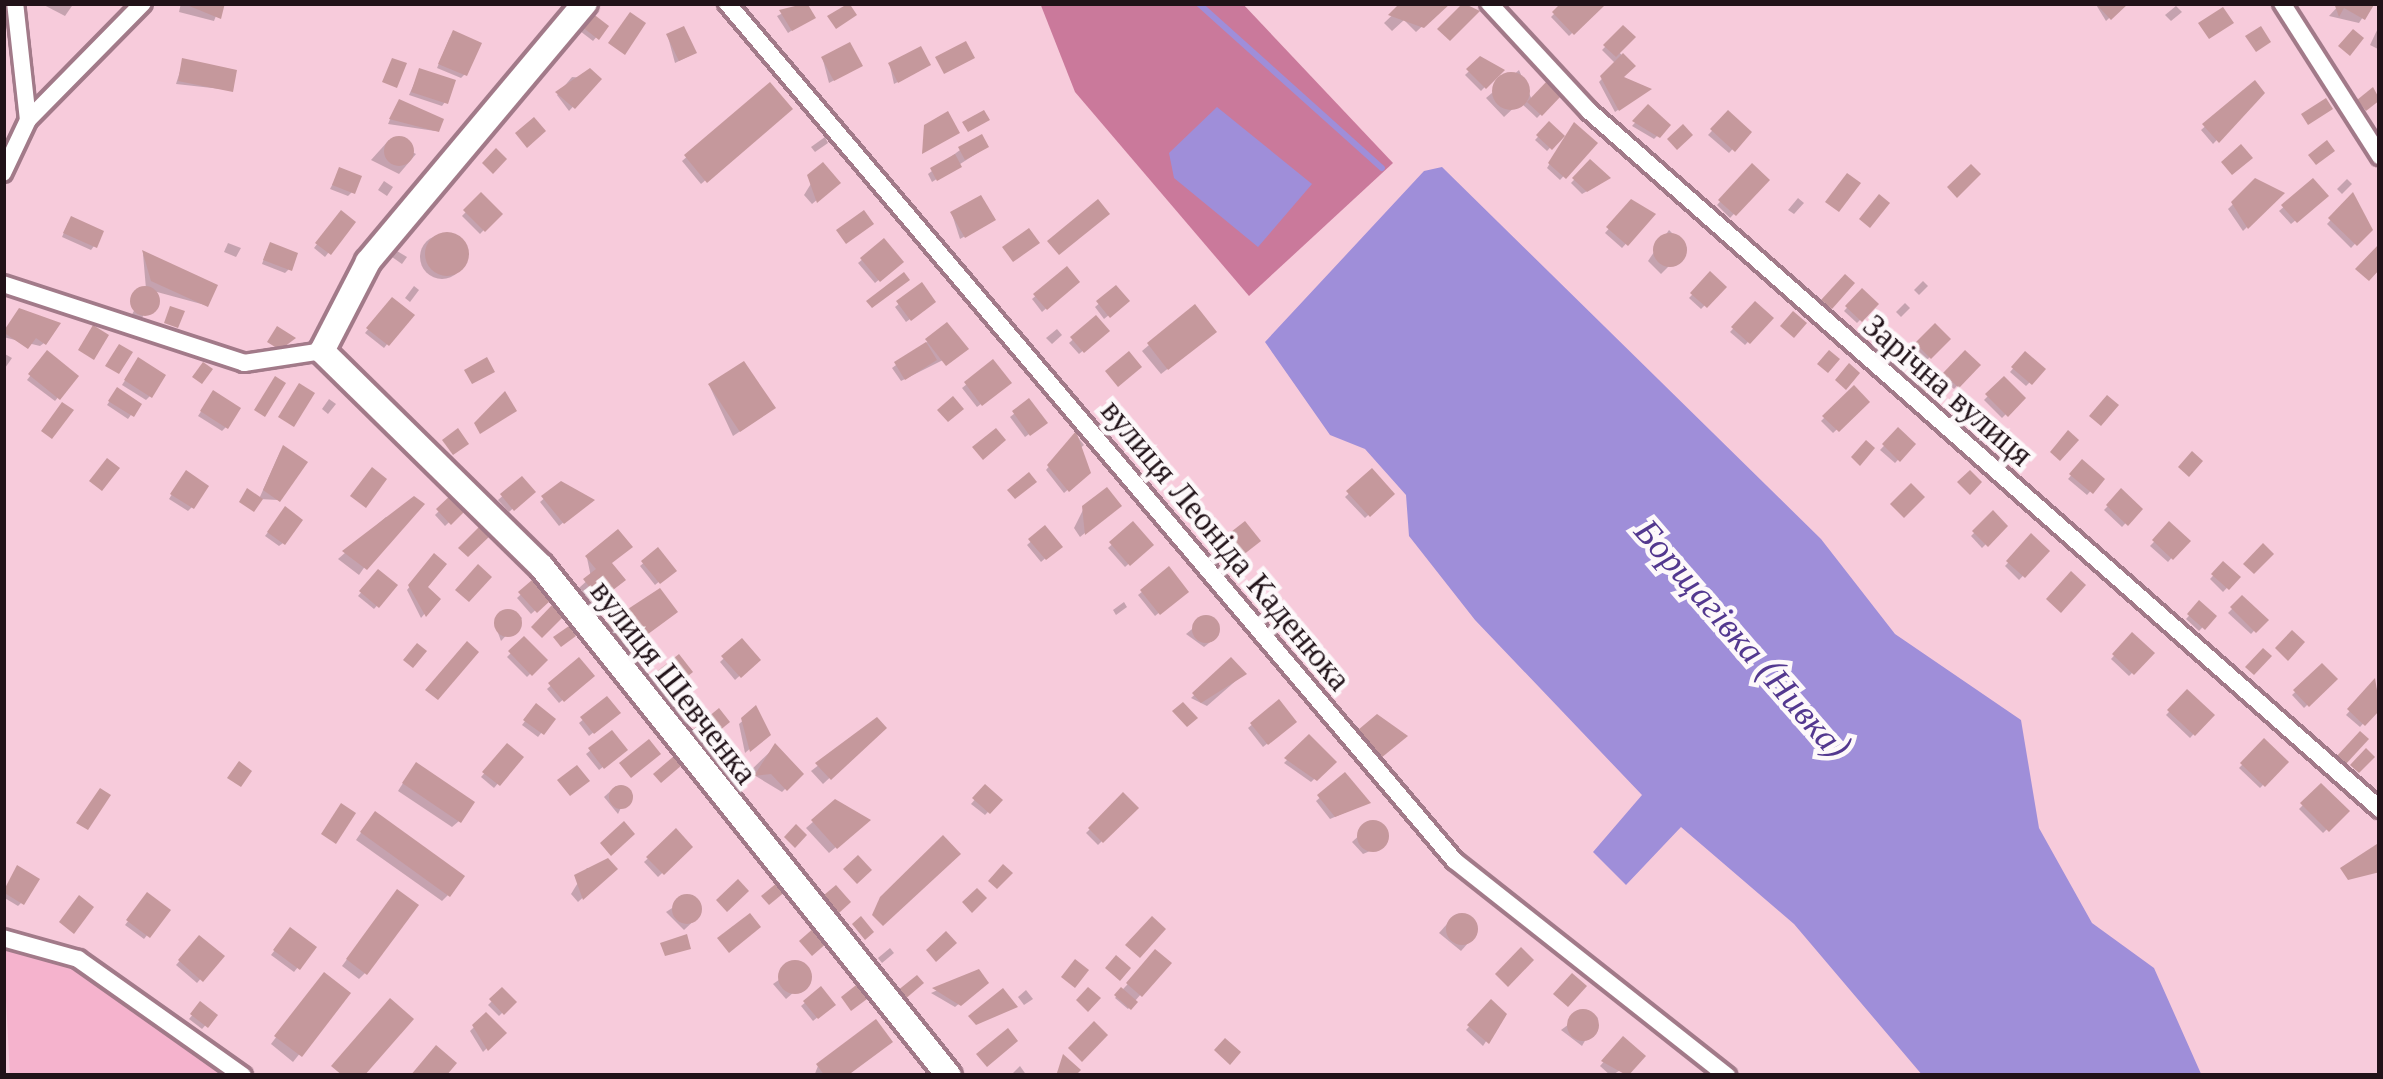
<!DOCTYPE html>
<html>
<head>
<meta charset="utf-8">
<style>
  body { margin:0 }
  #map { position:relative; width:2383px; height:1079px; overflow:hidden; background:#f7cbdb; font-family:"Libre Baskerville",serif }
  div>[style] { position:absolute }
  .green>* { inset:0; background:#f5b3cd }
  .forest>* { inset:0; background:#ca799b }
  .water>* { inset:0; background:#9f8ed9 }
  .shadow>* { inset:0; background:#0003 }
  .round { border-radius:50% }
  .stream>* { height:6px; margin:-3px; padding:0 3px; transform-origin:3px; border-radius:3px; background:#9f8ed9 }
  .building>* { inset:0; background:#c5989c }
  .roads { filter:drop-shadow(3px 0 #a27a89) drop-shadow(-3px 0 #a27a89) drop-shadow(0 3px #a27a89) drop-shadow(0 -3px #a27a89) }
  .street>* { height:16px; margin:-8px; padding:0 8px; transform-origin:8px; border-radius:8px; background:#fff }
  .secondary>* { height:24px; margin:-12px; padding:0 12px; transform-origin:12px; border-radius:12px; background:#fff }
  span { translate:-50% -50%; white-space:nowrap; text-align:center; line-height:1.15; -webkit-text-stroke:9px #fdf8fa; paint-order:stroke }
  .street-label { font-size:33px; color:#211218 }
  .water-label { font-size:36px; color:#53388f; font-style:italic }
  .frame { position:absolute; inset:0; border:6px solid #211218; pointer-events:none }
</style>
</head>
<body>
<div id="map">
  <div class="green">
    <div style="clip-path:polygon(3px 942px,57px 954px,232px 1076px,10px 1076px)"></div>
  </div>
  <div class="forest">
    <div style="clip-path:polygon(1040px 3px,1242px 3px,1393px 163px,1249px 296px,1075px 92px)"></div>
  </div>
  <div class="water">
    <div style="clip-path:polygon(1217px 107px,1312px 184px,1258px 247px,1174px 178px,1169px 153px)"></div>
    <div style="clip-path:polygon(1442px 167px,1821px 539px,1895px 634px,2021px 720px,2039px 828px,2092px 923px,2154px 968px,2202px 1076px,1923px 1076px,1794px 924px,1681px 827px,1626px 885px,1593px 852px,1642px 795px,1475px 620px,1409px 536px,1406px 495px,1365px 449px,1330px 435px,1265px 342px,1424px 171px)"></div>
  </div>
  <div class="shadow">
    <div style="clip-path:polygon(40px 3px,74px 3px,65px 16px)"></div>
    <div style="clip-path:polygon(181px 3px,221px 3px,214px 21px,179px 12px)"></div>
    <div style="clip-path:polygon(803px 3px,812px 17px,788px 33px,777px 16px)"></div>
    <div style="clip-path:polygon(1405px 3px,1447px 3px,1416px 32px,1404px 20px,1392px 31px,1384px 23px)"></div>
    <div style="clip-path:polygon(1565px 3px,1597px 3px,1600px 6px,1569px 36px,1551px 17px)"></div>
    <div style="clip-path:polygon(2095px 3px,2125px 3px,2106px 21px)"></div>
    <div style="clip-path:polygon(2341px 3px,2372px 3px,2359px 23px,2329px 16px)"></div>
    <div style="clip-path:polygon(2176px 6px,2182px 12px,2171px 21px,2165px 15px)"></div>
    <div style="clip-path:polygon(592px 17px,605px 27px,593px 41px,580px 31px)"></div>
    <div style="clip-path:polygon(2380px 24px,2380px 50px,2370px 45px)"></div>
    <div style="clip-path:polygon(1623px 29px,1618px 51px,1632px 66px,1619px 78px,1646px 90px,1615px 112px,1599px 82px,1616px 64px,1602px 50px)"></div>
    <div style="clip-path:polygon(450px 37px,465px 74px,461px 78px,437px 68px)"></div>
    <div style="clip-path:polygon(668px 37px,689px 56px,675px 63px)"></div>
    <div style="clip-path:polygon(823px 60px,855px 69px,829px 83px)"></div>
    <div style="clip-path:polygon(1481px 60px,1500px 71px,1481px 91px,1465px 75px)"></div>
    <div style="clip-path:polygon(183px 62px,230px 90px,176px 84px)"></div>
    <div style="clip-path:polygon(890px 66px,924px 68px,894px 84px)"></div>
    <div style="clip-path:polygon(1519px 70px,1532px 100px,1558px 96px,1537px 118px,1520px 102px,1504px 117px,1486px 98px)"></div>
    <div style="clip-path:polygon(420px 71px,445px 102px,442px 106px,409px 95px)"></div>
    <div style="clip-path:polygon(572px 77px,598px 79px,569px 111px,557px 95px)"></div>
    <div style="clip-path:polygon(2254px 84px,2261px 93px,2213px 144px,2201px 130px)"></div>
    <div style="clip-path:polygon(770px 86px,789px 109px,701px 184px,682px 161px)"></div>
    <div style="clip-path:polygon(396px 106px,440px 121px,435px 131px,388px 124px)"></div>
    <div style="clip-path:polygon(1648px 108px,1667px 126px,1654px 139px,1632px 126px)"></div>
    <div style="clip-path:polygon(1728px 114px,1748px 132px,1729px 153px,1708px 135px)"></div>
    <div style="clip-path:polygon(1549px 125px,1561px 136px,1547px 151px,1535px 140px)"></div>
    <div style="clip-path:polygon(1571px 129px,1593px 143px,1560px 180px,1547px 168px)"></div>
    <div style="clip-path:polygon(825px 137px,828px 143px,815px 152px,811px 147px)"></div>
    <div style="clip-path:polygon(389px 140px,416px 154px,399px 174px,371px 160px)"></div>
    <div style="clip-path:polygon(960px 150px,982px 150px,932px 182px,928px 174px)"></div>
    <div style="clip-path:polygon(1590px 163px,1604px 181px,1582px 194px,1571px 183px)"></div>
    <div style="clip-path:polygon(1752px 167px,1766px 180px,1730px 218px,1717px 205px)"></div>
    <div style="clip-path:polygon(820px 169px,837px 183px,812px 204px,804px 195px)"></div>
    <div style="clip-path:polygon(340px 170px,352px 192px,348px 196px,330px 189px)"></div>
    <div style="clip-path:polygon(2347px 179px,2352px 184px,2342px 194px,2337px 189px)"></div>
    <div style="clip-path:polygon(384px 181px,393px 187px,387px 196px,378px 190px)"></div>
    <div style="clip-path:polygon(2256px 182px,2280px 194px,2243px 231px,2228px 209px)"></div>
    <div style="clip-path:polygon(2313px 182px,2325px 196px,2291px 224px,2279px 211px)"></div>
    <div style="clip-path:polygon(481px 196px,499px 214px,480px 234px,462px 216px)"></div>
    <div style="clip-path:polygon(2352px 197px,2369px 229px,2351px 248px,2327px 224px)"></div>
    <div style="clip-path:polygon(1798px 198px,1804px 203px,1794px 214px,1788px 210px)"></div>
    <div style="clip-path:polygon(1632px 203px,1652px 215px,1622px 248px,1605px 233px)"></div>
    <div style="clip-path:polygon(341px 214px,352px 222px,325px 257px,314px 248px)"></div>
    <div style="clip-path:polygon(952px 214px,988px 223px,960px 239px)"></div>
    <div style="clip-path:polygon(68px 223px,94px 246px,91px 250px,62px 237px)"></div>
    <div style="clip-path:polygon(1669px 230px,1687px 248px,1661px 274px,1648px 261px)"></div>
    <div class="round" style="left:420px;top:235px;width:44px;height:44px"></div>
    <div style="clip-path:polygon(884px 242px,900px 262px,875px 283px,858px 263px)"></div>
    <div style="clip-path:polygon(228px 243px,241px 248px,236px 257px,224px 252px)"></div>
    <div style="clip-path:polygon(267px 250px,289px 269px,285px 273px,262px 264px)"></div>
    <div style="clip-path:polygon(397px 251px,407px 257px,402px 264px,392px 257px)"></div>
    <div style="clip-path:polygon(143px 254px,214px 286px,205px 305px,157px 292px,139px 323px,130px 318px,146px 289px)"></div>
    <div style="clip-path:polygon(1066px 270px,1076px 282px,1042px 312px,1032px 299px)"></div>
    <div style="clip-path:polygon(1710px 276px,1723px 287px,1701px 309px,1689px 298px)"></div>
    <div style="clip-path:polygon(1923px 281px,1928px 286px,1919px 295px,1914px 290px)"></div>
    <div style="clip-path:polygon(414px 286px,419px 290px,410px 302px,405px 298px)"></div>
    <div style="clip-path:polygon(921px 286px,933px 302px,906px 322px,895px 307px)"></div>
    <div style="clip-path:polygon(1116px 289px,1126px 301px,1104px 319px,1095px 307px)"></div>
    <div style="clip-path:polygon(1862px 292px,1875px 305px,1857px 323px,1844px 311px)"></div>
    <div style="clip-path:polygon(392px 301px,410px 315px,384px 348px,365px 333px)"></div>
    <div style="clip-path:polygon(1905px 303px,1910px 308px,1901px 317px,1896px 312px)"></div>
    <div style="clip-path:polygon(1755px 305px,1770px 318px,1745px 345px,1730px 332px)"></div>
    <div style="clip-path:polygon(15px 316px,44px 343px,40px 346px,3px 337px)"></div>
    <div style="clip-path:polygon(1096px 319px,1106px 331px,1079px 354px,1069px 343px)"></div>
    <div style="clip-path:polygon(1935px 327px,1947px 339px,1926px 361px,1914px 349px)"></div>
    <div style="clip-path:polygon(1057px 329px,1062px 335px,1052px 344px,1046px 338px)"></div>
    <div style="clip-path:polygon(1207px 338px,1161px 374px,1142px 351px,1149px 345px)"></div>
    <div style="clip-path:polygon(927px 342px,965px 349px,901px 381px,892px 368px)"></div>
    <div style="clip-path:polygon(3px 353px,12px 358px,3px 371px)"></div>
    <div style="clip-path:polygon(47px 354px,75px 376px,55px 401px,27px 380px)"></div>
    <div style="clip-path:polygon(1965px 354px,1977px 365px,1954px 389px,1942px 379px)"></div>
    <div style="clip-path:polygon(2025px 355px,2042px 370px,2026px 386px,2010px 372px)"></div>
    <div style="clip-path:polygon(993px 363px,1008px 383px,977px 407px,962px 388px)"></div>
    <div style="clip-path:polygon(135px 365px,150px 396px,146px 400px,122px 385px)"></div>
    <div style="clip-path:polygon(2004px 380px,2022px 398px,2002px 418px,1984px 400px)"></div>
    <div style="clip-path:polygon(710px 387px,766px 414px,733px 436px)"></div>
    <div style="clip-path:polygon(1854px 389px,1866px 402px,1833px 433px,1821px 421px)"></div>
    <div style="clip-path:polygon(114px 395px,138px 405px,128px 419px,107px 405px)"></div>
    <div style="clip-path:polygon(210px 398px,226px 427px,222px 431px,198px 416px)"></div>
    <div style="clip-path:polygon(329px 399px,336px 404px,328px 414px,322px 409px)"></div>
    <div style="clip-path:polygon(1029px 402px,1044px 423px,1025px 437px,1010px 417px)"></div>
    <div style="clip-path:polygon(1898px 431px,1912px 445px,1895px 463px,1880px 450px)"></div>
    <div style="clip-path:polygon(1076px 435px,1084px 445px,1072px 455px,1087px 473px,1064px 493px,1046px 470px)"></div>
    <div style="clip-path:polygon(280px 452px,278px 500px,259px 499px)"></div>
    <div style="clip-path:polygon(2082px 463px,2101px 479px,2087px 495px,2068px 479px)"></div>
    <div style="clip-path:polygon(1372px 472px,1391px 494px,1365px 518px,1345px 497px)"></div>
    <div style="clip-path:polygon(182px 478px,192px 507px,188px 511px,169px 499px)"></div>
    <div style="clip-path:polygon(521px 480px,531px 492px,509px 512px,498px 500px)"></div>
    <div style="clip-path:polygon(561px 484px,590px 500px,559px 526px,540px 502px)"></div>
    <div style="clip-path:polygon(2121px 493px,2139px 509px,2122px 527px,2104px 510px)"></div>
    <div style="clip-path:polygon(453px 497px,464px 508px,445px 526px,435px 515px)"></div>
    <div style="clip-path:polygon(1118px 506px,1080px 537px,1074px 528px,1084px 508px)"></div>
    <div style="clip-path:polygon(282px 514px,283px 543px,279px 546px,265px 536px)"></div>
    <div style="clip-path:polygon(1993px 514px,2004px 526px,1982px 548px,1971px 536px)"></div>
    <div style="clip-path:polygon(386px 517px,395px 523px,359px 575px,338px 559px)"></div>
    <div style="clip-path:polygon(1244px 525px,1250px 547px,1230px 563px,1217px 548px)"></div>
    <div style="clip-path:polygon(1133px 526px,1150px 545px,1125px 567px,1108px 548px)"></div>
    <div style="clip-path:polygon(2169px 526px,2186px 541px,2168px 562px,2150px 546px)"></div>
    <div style="clip-path:polygon(1045px 529px,1059px 546px,1041px 562px,1027px 545px)"></div>
    <div style="clip-path:polygon(2031px 538px,2046px 551px,2019px 580px,2005px 566px)"></div>
    <div style="clip-path:polygon(658px 551px,673px 570px,655px 585px,640px 566px)"></div>
    <div style="clip-path:polygon(435px 557px,424px 588px,437px 599px,421px 618px,407px 590px)"></div>
    <div style="clip-path:polygon(587px 558px,609px 564px,615px 586px,592px 604px,579px 588px,591px 577px)"></div>
    <div style="clip-path:polygon(2223px 565px,2237px 577px,2223px 592px,2210px 579px)"></div>
    <div style="clip-path:polygon(1168px 571px,1185px 591px,1155px 616px,1138px 595px)"></div>
    <div style="clip-path:polygon(378px 573px,394px 586px,374px 609px,358px 596px)"></div>
    <div style="clip-path:polygon(532px 584px,547px 600px,531px 614px,517px 598px)"></div>
    <div style="clip-path:polygon(2242px 599px,2264px 620px,2251px 634px,2228px 613px)"></div>
    <div style="clip-path:polygon(1124px 602px,1127px 607px,1116px 615px,1113px 610px)"></div>
    <div style="clip-path:polygon(2199px 605px,2212px 617px,2199px 631px,2186px 619px)"></div>
    <div style="clip-path:polygon(514px 611px,522px 618px,501px 641px,497px 630px)"></div>
    <div style="clip-path:polygon(1208px 616px,1219px 635px,1204px 647px,1186px 634px)"></div>
    <div style="clip-path:polygon(2132px 636px,2151px 653px,2129px 676px,2111px 659px)"></div>
    <div style="clip-path:polygon(524px 640px,544px 660px,527px 677px,507px 657px)"></div>
    <div style="clip-path:polygon(741px 642px,757px 660px,735px 680px,720px 662px)"></div>
    <div style="clip-path:polygon(679px 659px,689px 672px,665px 692px,654px 679px)"></div>
    <div style="clip-path:polygon(579px 661px,591px 676px,559px 703px,547px 689px)"></div>
    <div style="clip-path:polygon(1231px 662px,1239px 678px,1207px 706px,1191px 698px)"></div>
    <div style="clip-path:polygon(2322px 667px,2334px 679px,2304px 708px,2292px 695px)"></div>
    <div style="clip-path:polygon(2375px 683px,2380px 705px,2360px 727px,2346px 715px)"></div>
    <div style="clip-path:polygon(2187px 693px,2211px 715px,2190px 738px,2166px 715px)"></div>
    <div style="clip-path:polygon(607px 700px,617px 713px,589px 736px,579px 723px)"></div>
    <div style="clip-path:polygon(1278px 703px,1293px 722px,1263px 747px,1248px 728px)"></div>
    <div style="clip-path:polygon(536px 707px,552px 719px,538px 737px,522px 725px)"></div>
    <div style="clip-path:polygon(755px 710px,767px 734px,745px 753px,739px 724px)"></div>
    <div style="clip-path:polygon(876px 721px,883px 728px,823px 784px,811px 771px)"></div>
    <div style="clip-path:polygon(611px 734px,624px 750px,599px 770px,586px 754px)"></div>
    <div style="clip-path:polygon(1309px 738px,1332px 762px,1311px 782px,1284px 763px)"></div>
    <div style="clip-path:polygon(2265px 742px,2285px 762px,2260px 788px,2239px 768px)"></div>
    <div style="clip-path:polygon(507px 747px,520px 757px,494px 788px,481px 777px)"></div>
    <div style="clip-path:polygon(775px 747px,800px 774px,782px 792px,749px 772px)"></div>
    <div style="clip-path:polygon(410px 772px,459px 821px,452px 827px,398px 791px)"></div>
    <div style="clip-path:polygon(1345px 776px,1367px 803px,1330px 819px,1316px 801px)"></div>
    <div style="clip-path:polygon(616px 786px,628px 793px,618px 814px,604px 797px)"></div>
    <div style="clip-path:polygon(2321px 787px,2346px 811px,2323px 833px,2299px 809px)"></div>
    <div style="clip-path:polygon(985px 788px,999px 800px,985px 815px,971px 804px)"></div>
    <div style="clip-path:polygon(1123px 797px,1135px 808px,1098px 845px,1086px 833px)"></div>
    <div style="clip-path:polygon(836px 802px,866px 821px,829px 853px,806px 828px)"></div>
    <div style="clip-path:polygon(369px 821px,448px 895px,442px 901px,356px 840px)"></div>
    <div style="clip-path:polygon(1375px 821px,1384px 845px,1363px 854px,1352px 842px)"></div>
    <div style="clip-path:polygon(676px 833px,689px 847px,658px 877px,644px 862px)"></div>
    <div style="clip-path:polygon(614px 869px,578px 902px,571px 894px,587px 868px)"></div>
    <div style="clip-path:polygon(14px 872px,21px 903px,18px 906px,3px 897px)"></div>
    <div style="clip-path:polygon(148px 896px,166px 911px,144px 939px,125px 925px)"></div>
    <div style="clip-path:polygon(689px 897px,700px 915px,684px 930px,666px 912px)"></div>
    <div style="clip-path:polygon(391px 900px,365px 973px,359px 979px,342px 966px)"></div>
    <div style="clip-path:polygon(1455px 915px,1477px 933px,1461px 951px,1439px 933px)"></div>
    <div style="clip-path:polygon(290px 931px,313px 948px,294px 972px,271px 955px)"></div>
    <div style="clip-path:polygon(199px 939px,220px 956px,197px 983px,176px 965px)"></div>
    <div style="clip-path:polygon(890px 948px,894px 953px,882px 963px,878px 958px)"></div>
    <div style="clip-path:polygon(1156px 953px,1168px 963px,1128px 1009px,1115px 998px)"></div>
    <div style="clip-path:polygon(803px 963px,811px 977px,786px 999px,773px 984px)"></div>
    <div style="clip-path:polygon(978px 972px,985px 982px,955px 1007px,931px 993px)"></div>
    <div style="clip-path:polygon(318px 982px,347px 994px,293px 1062px,271px 1044px)"></div>
    <div style="clip-path:polygon(820px 990px,832px 1005px,813px 1021px,801px 1006px)"></div>
    <div style="clip-path:polygon(1026px 990px,1033px 999px,1024px 1005px,1018px 997px)"></div>
    <div style="clip-path:polygon(502px 991px,513px 1002px,499px 1016px,488px 1005px)"></div>
    <div style="clip-path:polygon(1491px 1003px,1503px 1015px,1483px 1046px,1466px 1030px)"></div>
    <div style="clip-path:polygon(201px 1005px,214px 1016px,202px 1029px,189px 1019px)"></div>
    <div style="clip-path:polygon(1588px 1010px,1598px 1018px,1582px 1046px,1561px 1030px)"></div>
    <div style="clip-path:polygon(486px 1016px,502px 1033px,483px 1052px,470px 1031px)"></div>
    <div style="clip-path:polygon(875px 1023px,845px 1076px,814px 1076px,818px 1066px)"></div>
    <div style="clip-path:polygon(1623px 1040px,1642px 1056px,1611px 1076px,1600px 1066px)"></div>
    <div style="clip-path:polygon(1020px 1066px,1027px 1076px,1010px 1076px)"></div>
  </div>
  <div class="stream">
    <div style="left:1198px;top:3px;width:247px;rotate:41.9deg"></div>
  </div>
  <div class="building">
    <div style="clip-path:polygon(182px 3px,225px 3px,221px 19px)"></div>
    <div style="clip-path:polygon(807px 3px,816px 18px,792px 31px,779px 10px)"></div>
    <div style="clip-path:polygon(849px 3px,857px 15px,836px 29px,827px 16px)"></div>
    <div style="clip-path:polygon(1400px 3px,1451px 3px,1424px 28px,1388px 15px)"></div>
    <div style="clip-path:polygon(1463px 3px,1480px 11px,1450px 41px,1437px 29px)"></div>
    <div style="clip-path:polygon(1561px 3px,1601px 3px,1604px 6px,1574px 35px,1552px 12px)"></div>
    <div style="clip-path:polygon(2095px 3px,2129px 3px,2111px 20px)"></div>
    <div style="clip-path:polygon(2334px 3px,2375px 3px,2365px 20px,2344px 8px,2339px 17px)"></div>
    <div style="clip-path:polygon(2223px 7px,2234px 23px,2209px 39px,2198px 23px)"></div>
    <div style="clip-path:polygon(630px 12px,646px 23px,625px 55px,608px 43px)"></div>
    <div style="clip-path:polygon(592px 13px,609px 26px,599px 40px,581px 26px)"></div>
    <div style="clip-path:polygon(1623px 25px,1636px 37px,1616px 57px,1603px 45px)"></div>
    <div style="clip-path:polygon(684px 26px,697px 53px,679px 61px,666px 34px)"></div>
    <div style="clip-path:polygon(2261px 26px,2271px 42px,2256px 52px,2245px 36px)"></div>
    <div style="clip-path:polygon(2353px 29px,2364px 38px,2350px 56px,2338px 46px)"></div>
    <div style="clip-path:polygon(453px 30px,482px 43px,467px 76px,438px 64px)"></div>
    <div style="clip-path:polygon(966px 41px,975px 58px,944px 74px,935px 57px)"></div>
    <div style="clip-path:polygon(850px 42px,863px 66px,834px 81px,821px 57px)"></div>
    <div style="clip-path:polygon(921px 46px,931px 65px,898px 83px,888px 63px)"></div>
    <div style="clip-path:polygon(1623px 53px,1636px 66px,1624px 77px,1652px 89px,1619px 111px,1600px 76px)"></div>
    <div style="clip-path:polygon(1480px 56px,1505px 70px,1486px 89px,1466px 69px)"></div>
    <div style="clip-path:polygon(182px 58px,237px 70px,233px 92px,178px 81px)"></div>
    <div style="clip-path:polygon(392px 58px,407px 63px,397px 88px,382px 82px)"></div>
    <div style="clip-path:polygon(419px 68px,456px 80px,448px 104px,411px 92px)"></div>
    <div style="clip-path:polygon(590px 68px,602px 79px,575px 109px,555px 92px)"></div>
    <div class="round" style="left:1492px;top:72px;width:38px;height:38px"></div>
    <div style="clip-path:polygon(2255px 80px,2265px 93px,2219px 143px,2202px 124px)"></div>
    <div style="clip-path:polygon(1547px 81px,1562px 95px,1542px 116px,1527px 102px)"></div>
    <div style="clip-path:polygon(770px 82px,793px 109px,707px 183px,684px 155px)"></div>
    <div style="clip-path:polygon(2373px 87px,2380px 100px,2366px 111px,2357px 100px)"></div>
    <div style="clip-path:polygon(2326px 98px,2333px 109px,2308px 125px,2301px 114px)"></div>
    <div style="clip-path:polygon(399px 99px,444px 119px,439px 132px,389px 119px)"></div>
    <div style="clip-path:polygon(1648px 104px,1671px 125px,1660px 138px,1632px 121px)"></div>
    <div style="clip-path:polygon(984px 110px,990px 120px,968px 132px,962px 122px)"></div>
    <div style="clip-path:polygon(1728px 110px,1752px 132px,1735px 152px,1710px 129px)"></div>
    <div style="clip-path:polygon(948px 111px,960px 133px,922px 154px,924px 125px)"></div>
    <div style="clip-path:polygon(534px 117px,546px 131px,527px 148px,515px 133px)"></div>
    <div style="clip-path:polygon(1549px 121px,1565px 136px,1552px 150px,1536px 135px)"></div>
    <div style="clip-path:polygon(1574px 122px,1598px 143px,1566px 179px,1548px 163px)"></div>
    <div style="clip-path:polygon(1683px 124px,1693px 135px,1677px 150px,1667px 139px)"></div>
    <div style="clip-path:polygon(982px 134px,989px 147px,965px 160px,958px 147px)"></div>
    <div class="round" style="left:384px;top:136px;width:30px;height:30px"></div>
    <div style="clip-path:polygon(2327px 140px,2335px 151px,2316px 165px,2308px 155px)"></div>
    <div style="clip-path:polygon(2241px 144px,2253px 158px,2232px 175px,2221px 162px)"></div>
    <div style="clip-path:polygon(496px 148px,507px 159px,493px 174px,482px 163px)"></div>
    <div style="clip-path:polygon(955px 154px,962px 167px,937px 181px,930px 168px)"></div>
    <div style="clip-path:polygon(1590px 159px,1611px 178px,1587px 192px,1572px 178px)"></div>
    <div style="clip-path:polygon(823px 162px,841px 183px,817px 203px,807px 175px)"></div>
    <div style="clip-path:polygon(1752px 163px,1770px 180px,1736px 216px,1718px 200px)"></div>
    <div style="clip-path:polygon(1971px 164px,1981px 174px,1957px 198px,1947px 187px)"></div>
    <div style="clip-path:polygon(339px 167px,362px 176px,355px 194px,332px 185px)"></div>
    <div style="clip-path:polygon(1847px 173px,1861px 183px,1839px 212px,1825px 202px)"></div>
    <div style="clip-path:polygon(2255px 178px,2285px 193px,2248px 229px,2231px 202px)"></div>
    <div style="clip-path:polygon(2313px 178px,2329px 196px,2297px 223px,2281px 205px)"></div>
    <div style="clip-path:polygon(481px 192px,503px 214px,485px 232px,463px 210px)"></div>
    <div style="clip-path:polygon(2353px 192px,2373px 230px,2357px 246px,2328px 218px)"></div>
    <div style="clip-path:polygon(1879px 194px,1890px 203px,1870px 228px,1859px 219px)"></div>
    <div style="clip-path:polygon(981px 195px,996px 220px,965px 238px,950px 212px)"></div>
    <div style="clip-path:polygon(1098px 199px,1110px 214px,1059px 255px,1047px 241px)"></div>
    <div style="clip-path:polygon(1631px 199px,1656px 214px,1628px 246px,1606px 227px)"></div>
    <div style="clip-path:polygon(341px 210px,356px 222px,331px 255px,315px 243px)"></div>
    <div style="clip-path:polygon(864px 210px,874px 224px,846px 244px,836px 230px)"></div>
    <div style="clip-path:polygon(71px 216px,104px 231px,97px 248px,63px 233px)"></div>
    <div style="clip-path:polygon(1029px 228px,1040px 243px,1013px 262px,1002px 247px)"></div>
    <div class="round" style="left:425px;top:232px;width:44px;height:44px"></div>
    <div class="round" style="left:1653px;top:233px;width:34px;height:34px"></div>
    <div style="clip-path:polygon(884px 238px,904px 262px,880px 282px,860px 258px)"></div>
    <div style="clip-path:polygon(270px 242px,298px 253px,292px 271px,263px 260px)"></div>
    <div style="clip-path:polygon(2380px 243px,2380px 269px,2369px 281px,2355px 269px)"></div>
    <div style="clip-path:polygon(142px 250px,218px 285px,208px 307px,151px 281px)"></div>
    <div style="clip-path:polygon(1067px 266px,1080px 282px,1047px 310px,1033px 294px)"></div>
    <div style="clip-path:polygon(1710px 271px,1727px 287px,1707px 308px,1690px 293px)"></div>
    <div style="clip-path:polygon(904px 272px,910px 280px,872px 308px,866px 301px)"></div>
    <div style="clip-path:polygon(1845px 274px,1855px 283px,1832px 309px,1821px 300px)"></div>
    <div style="clip-path:polygon(922px 282px,936px 302px,911px 321px,896px 301px)"></div>
    <div style="clip-path:polygon(1116px 285px,1130px 301px,1110px 318px,1096px 301px)"></div>
    <div class="round" style="left:130px;top:286px;width:30px;height:30px"></div>
    <div style="clip-path:polygon(1862px 288px,1879px 304px,1862px 322px,1845px 306px)"></div>
    <div style="clip-path:polygon(392px 297px,415px 315px,389px 346px,366px 328px)"></div>
    <div style="clip-path:polygon(1755px 301px,1774px 318px,1750px 344px,1731px 327px)"></div>
    <div style="clip-path:polygon(1195px 304px,1217px 332px,1168px 370px,1147px 343px)"></div>
    <div style="clip-path:polygon(170px 306px,185px 311px,178px 328px,164px 323px)"></div>
    <div style="clip-path:polygon(19px 308px,61px 323px,46px 345px,36px 338px,28px 349px,3px 332px)"></div>
    <div style="clip-path:polygon(1793px 311px,1807px 323px,1794px 338px,1780px 326px)"></div>
    <div style="clip-path:polygon(1096px 315px,1110px 331px,1084px 353px,1070px 337px)"></div>
    <div style="clip-path:polygon(947px 322px,969px 349px,946px 366px,925px 339px)"></div>
    <div style="clip-path:polygon(1935px 323px,1951px 339px,1931px 359px,1915px 343px)"></div>
    <div style="clip-path:polygon(93px 325px,109px 335px,94px 360px,78px 350px)"></div>
    <div style="clip-path:polygon(277px 326px,296px 338px,280px 350px,267px 342px)"></div>
    <div style="clip-path:polygon(926px 342px,937px 360px,905px 380px,894px 362px)"></div>
    <div style="clip-path:polygon(119px 344px,133px 352px,119px 374px,105px 366px)"></div>
    <div style="clip-path:polygon(47px 350px,79px 376px,60px 400px,28px 374px)"></div>
    <div style="clip-path:polygon(1829px 350px,1840px 359px,1828px 373px,1817px 364px)"></div>
    <div style="clip-path:polygon(1965px 350px,1981px 365px,1959px 388px,1943px 373px)"></div>
    <div style="clip-path:polygon(1129px 351px,1142px 367px,1118px 387px,1105px 371px)"></div>
    <div style="clip-path:polygon(2025px 351px,2046px 369px,2032px 385px,2011px 367px)"></div>
    <div style="clip-path:polygon(138px 357px,166px 375px,152px 398px,124px 380px)"></div>
    <div style="clip-path:polygon(487px 357px,495px 372px,472px 384px,464px 370px)"></div>
    <div style="clip-path:polygon(993px 359px,1012px 383px,982px 406px,964px 382px)"></div>
    <div style="clip-path:polygon(744px 361px,776px 408px,740px 432px,708px 384px)"></div>
    <div style="clip-path:polygon(203px 362px,213px 369px,202px 384px,192px 377px)"></div>
    <div style="clip-path:polygon(1849px 363px,1860px 373px,1846px 390px,1835px 380px)"></div>
    <div style="clip-path:polygon(1931px 367px,1941px 378px,1925px 392px,1915px 381px)"></div>
    <div style="clip-path:polygon(275px 376px,286px 383px,265px 417px,254px 410px)"></div>
    <div style="clip-path:polygon(2004px 376px,2026px 398px,2008px 417px,1985px 394px)"></div>
    <div style="clip-path:polygon(299px 383px,315px 393px,294px 427px,278px 417px)"></div>
    <div style="clip-path:polygon(1854px 385px,1870px 402px,1839px 432px,1822px 416px)"></div>
    <div style="clip-path:polygon(117px 387px,142px 404px,134px 417px,108px 401px)"></div>
    <div style="clip-path:polygon(213px 390px,241px 408px,228px 429px,200px 411px)"></div>
    <div style="clip-path:polygon(505px 391px,517px 411px,480px 434px,474px 423px)"></div>
    <div style="clip-path:polygon(2107px 395px,2119px 405px,2101px 426px,2089px 416px)"></div>
    <div style="clip-path:polygon(953px 396px,964px 409px,948px 422px,937px 410px)"></div>
    <div style="clip-path:polygon(1029px 398px,1048px 423px,1030px 436px,1012px 411px)"></div>
    <div style="clip-path:polygon(62px 402px,74px 410px,52px 439px,41px 431px)"></div>
    <div style="clip-path:polygon(1898px 427px,1916px 444px,1900px 462px,1882px 444px)"></div>
    <div style="clip-path:polygon(458px 428px,469px 444px,453px 455px,442px 440px)"></div>
    <div style="clip-path:polygon(996px 428px,1006px 440px,983px 460px,972px 447px)"></div>
    <div style="clip-path:polygon(2068px 430px,2079px 440px,2060px 461px,2050px 452px)"></div>
    <div style="clip-path:polygon(1076px 431px,1091px 473px,1069px 492px,1047px 465px)"></div>
    <div style="clip-path:polygon(1866px 440px,1875px 448px,1860px 466px,1851px 457px)"></div>
    <div style="clip-path:polygon(283px 445px,308px 462px,280px 502px,263px 490px)"></div>
    <div style="clip-path:polygon(2192px 451px,2203px 461px,2189px 477px,2178px 467px)"></div>
    <div style="clip-path:polygon(107px 458px,120px 468px,102px 491px,89px 481px)"></div>
    <div style="clip-path:polygon(2082px 459px,2105px 479px,2093px 494px,2069px 474px)"></div>
    <div style="clip-path:polygon(372px 467px,387px 479px,366px 508px,350px 496px)"></div>
    <div style="clip-path:polygon(1372px 468px,1395px 494px,1370px 517px,1346px 491px)"></div>
    <div style="clip-path:polygon(186px 470px,209px 486px,194px 509px,170px 494px)"></div>
    <div style="clip-path:polygon(1970px 470px,1982px 482px,1970px 495px,1957px 482px)"></div>
    <div style="clip-path:polygon(1029px 472px,1037px 482px,1015px 499px,1007px 490px)"></div>
    <div style="clip-path:polygon(522px 476px,536px 492px,514px 511px,500px 494px)"></div>
    <div style="clip-path:polygon(561px 481px,595px 500px,564px 524px,541px 496px)"></div>
    <div style="clip-path:polygon(1911px 483px,1925px 497px,1904px 518px,1890px 504px)"></div>
    <div style="clip-path:polygon(1107px 487px,1122px 506px,1085px 535px,1082px 506px)"></div>
    <div style="clip-path:polygon(247px 488px,263px 499px,254px 512px,239px 502px)"></div>
    <div style="clip-path:polygon(2121px 488px,2143px 509px,2128px 526px,2106px 505px)"></div>
    <div style="clip-path:polygon(453px 493px,468px 508px,451px 525px,436px 509px)"></div>
    <div style="clip-path:polygon(414px 496px,425px 504px,367px 570px,342px 551px)"></div>
    <div style="clip-path:polygon(285px 506px,303px 520px,285px 545px,267px 532px)"></div>
    <div style="clip-path:polygon(1993px 510px,2008px 526px,1988px 547px,1972px 531px)"></div>
    <div style="clip-path:polygon(1133px 521px,1154px 545px,1130px 566px,1109px 542px)"></div>
    <div style="clip-path:polygon(1245px 521px,1261px 541px,1238px 559px,1222px 539px)"></div>
    <div style="clip-path:polygon(2169px 521px,2191px 541px,2173px 560px,2152px 540px)"></div>
    <div style="clip-path:polygon(482px 524px,492px 534px,468px 557px,458px 548px)"></div>
    <div style="clip-path:polygon(1045px 525px,1063px 547px,1046px 560px,1028px 539px)"></div>
    <div style="clip-path:polygon(618px 529px,633px 547px,612px 563px,626px 580px,600px 600px,583px 579px,596px 569px,585px 556px)"></div>
    <div style="clip-path:polygon(2031px 533px,2050px 551px,2025px 578px,2006px 561px)"></div>
    <div style="clip-path:polygon(2263px 543px,2274px 554px,2254px 574px,2243px 564px)"></div>
    <div style="clip-path:polygon(658px 547px,677px 571px,660px 584px,641px 561px)"></div>
    <div style="clip-path:polygon(434px 553px,447px 564px,428px 587px,441px 599px,426px 617px,408px 585px)"></div>
    <div style="clip-path:polygon(2223px 561px,2241px 577px,2229px 590px,2211px 574px)"></div>
    <div style="clip-path:polygon(478px 564px,492px 577px,469px 602px,455px 590px)"></div>
    <div style="clip-path:polygon(1169px 566px,1189px 592px,1160px 615px,1140px 590px)"></div>
    <div style="clip-path:polygon(378px 569px,398px 585px,379px 608px,359px 591px)"></div>
    <div style="clip-path:polygon(2071px 571px,2086px 585px,2061px 613px,2046px 599px)"></div>
    <div style="clip-path:polygon(532px 580px,551px 600px,537px 613px,518px 592px)"></div>
    <div style="clip-path:polygon(660px 588px,678px 612px,625px 651px,605px 624px)"></div>
    <div style="clip-path:polygon(2242px 595px,2269px 620px,2256px 633px,2230px 607px)"></div>
    <div style="clip-path:polygon(2199px 600px,2217px 616px,2205px 630px,2187px 614px)"></div>
    <div style="clip-path:polygon(552px 605px,563px 617px,542px 638px,531px 627px)"></div>
    <div class="round" style="left:494px;top:609px;width:28px;height:28px"></div>
    <div class="round" style="left:1192px;top:615px;width:28px;height:28px"></div>
    <div style="clip-path:polygon(569px 626px,576px 636px,561px 647px,553px 637px)"></div>
    <div style="clip-path:polygon(2292px 630px,2305px 642px,2288px 661px,2275px 648px)"></div>
    <div style="clip-path:polygon(2132px 632px,2155px 653px,2134px 675px,2112px 654px)"></div>
    <div style="clip-path:polygon(524px 636px,548px 660px,532px 676px,508px 651px)"></div>
    <div style="clip-path:polygon(742px 638px,761px 660px,741px 678px,721px 656px)"></div>
    <div style="clip-path:polygon(467px 641px,479px 652px,438px 700px,425px 690px)"></div>
    <div style="clip-path:polygon(417px 643px,427px 651px,413px 668px,403px 660px)"></div>
    <div style="clip-path:polygon(2263px 648px,2272px 656px,2254px 675px,2245px 667px)"></div>
    <div style="clip-path:polygon(679px 654px,693px 672px,669px 691px,655px 673px)"></div>
    <div style="clip-path:polygon(579px 657px,595px 676px,564px 702px,548px 683px)"></div>
    <div style="clip-path:polygon(1231px 657px,1247px 674px,1201px 703px,1192px 693px)"></div>
    <div style="clip-path:polygon(2322px 663px,2338px 679px,2309px 707px,2293px 690px)"></div>
    <div style="clip-path:polygon(2375px 678px,2380px 710px,2365px 726px,2347px 709px)"></div>
    <div style="clip-path:polygon(2187px 689px,2215px 715px,2195px 736px,2167px 710px)"></div>
    <div style="clip-path:polygon(607px 696px,621px 713px,594px 734px,580px 717px)"></div>
    <div style="clip-path:polygon(1279px 699px,1297px 722px,1268px 745px,1250px 723px)"></div>
    <div style="clip-path:polygon(1183px 702px,1198px 718px,1187px 727px,1172px 711px)"></div>
    <div style="clip-path:polygon(536px 703px,556px 719px,544px 735px,523px 720px)"></div>
    <div style="clip-path:polygon(756px 705px,771px 735px,750px 752px,741px 718px)"></div>
    <div style="clip-path:polygon(719px 708px,730px 722px,702px 745px,691px 731px)"></div>
    <div style="clip-path:polygon(1377px 714px,1408px 736px,1381px 758px,1358px 730px)"></div>
    <div style="clip-path:polygon(877px 717px,887px 728px,831px 780px,815px 763px)"></div>
    <div style="clip-path:polygon(612px 730px,628px 750px,604px 769px,588px 748px)"></div>
    <div style="clip-path:polygon(2360px 731px,2369px 739px,2345px 765px,2336px 757px)"></div>
    <div style="clip-path:polygon(1309px 734px,1337px 762px,1317px 781px,1284px 758px)"></div>
    <div style="clip-path:polygon(2264px 738px,2289px 762px,2265px 787px,2240px 763px)"></div>
    <div style="clip-path:polygon(649px 739px,661px 754px,631px 778px,619px 763px)"></div>
    <div style="clip-path:polygon(507px 743px,524px 757px,500px 786px,482px 772px)"></div>
    <div style="clip-path:polygon(775px 743px,804px 774px,787px 791px,771px 774px,754px 776px)"></div>
    <div style="clip-path:polygon(2366px 748px,2375px 757px,2359px 773px,2350px 765px)"></div>
    <div style="clip-path:polygon(674px 756px,682px 765px,661px 783px,653px 774px)"></div>
    <div style="clip-path:polygon(239px 761px,252px 771px,241px 787px,227px 778px)"></div>
    <div style="clip-path:polygon(416px 762px,475px 802px,461px 823px,402px 783px)"></div>
    <div style="clip-path:polygon(577px 765px,590px 781px,570px 796px,557px 780px)"></div>
    <div style="clip-path:polygon(1345px 772px,1371px 803px,1335px 817px,1317px 795px)"></div>
    <div style="clip-path:polygon(2321px 783px,2350px 811px,2329px 832px,2300px 803px)"></div>
    <div style="clip-path:polygon(985px 784px,1003px 800px,990px 814px,972px 798px)"></div>
    <div class="round" style="left:609px;top:785px;width:24px;height:24px"></div>
    <div style="clip-path:polygon(100px 788px,111px 795px,88px 830px,76px 823px)"></div>
    <div style="clip-path:polygon(1123px 792px,1139px 808px,1103px 843px,1088px 828px)"></div>
    <div style="clip-path:polygon(835px 799px,871px 820px,837px 849px,811px 820px)"></div>
    <div style="clip-path:polygon(341px 803px,356px 813px,336px 844px,321px 834px)"></div>
    <div style="clip-path:polygon(375px 811px,465px 876px,450px 897px,360px 832px)"></div>
    <div class="round" style="left:1357px;top:820px;width:32px;height:32px"></div>
    <div style="clip-path:polygon(624px 821px,635px 834px,611px 856px,600px 843px)"></div>
    <div style="clip-path:polygon(796px 824px,807px 835px,795px 848px,784px 837px)"></div>
    <div style="clip-path:polygon(676px 828px,693px 847px,664px 875px,646px 857px)"></div>
    <div style="clip-path:polygon(943px 835px,961px 854px,883px 926px,872px 915px,880px 897px)"></div>
    <div style="clip-path:polygon(2380px 842px,2380px 872px,2348px 880px,2340px 868px)"></div>
    <div style="clip-path:polygon(858px 855px,872px 870px,857px 884px,843px 869px)"></div>
    <div style="clip-path:polygon(608px 858px,618px 869px,583px 900px,574px 875px)"></div>
    <div style="clip-path:polygon(1003px 864px,1013px 873px,997px 889px,988px 881px)"></div>
    <div style="clip-path:polygon(17px 865px,40px 879px,24px 905px,3px 892px)"></div>
    <div style="clip-path:polygon(738px 879px,749px 891px,727px 912px,716px 900px)"></div>
    <div style="clip-path:polygon(778px 882px,786px 891px,769px 905px,761px 896px)"></div>
    <div style="clip-path:polygon(836px 885px,851px 902px,839px 913px,824px 895px)"></div>
    <div style="clip-path:polygon(977px 888px,987px 898px,972px 913px,962px 902px)"></div>
    <div style="clip-path:polygon(397px 889px,419px 905px,367px 975px,346px 959px)"></div>
    <div style="clip-path:polygon(147px 892px,171px 910px,150px 938px,126px 920px)"></div>
    <div class="round" style="left:672px;top:894px;width:30px;height:30px"></div>
    <div style="clip-path:polygon(79px 895px,94px 907px,74px 934px,59px 922px)"></div>
    <div class="round" style="left:1446px;top:913px;width:32px;height:32px"></div>
    <div style="clip-path:polygon(750px 913px,761px 927px,729px 953px,717px 938px)"></div>
    <div style="clip-path:polygon(861px 916px,874px 932px,865px 940px,852px 924px)"></div>
    <div style="clip-path:polygon(1152px 916px,1166px 929px,1140px 958px,1125px 945px)"></div>
    <div style="clip-path:polygon(290px 927px,317px 947px,300px 970px,273px 950px)"></div>
    <div style="clip-path:polygon(815px 927px,828px 942px,812px 956px,799px 941px)"></div>
    <div style="clip-path:polygon(946px 931px,957px 943px,936px 962px,926px 950px)"></div>
    <div style="clip-path:polygon(687px 934px,691px 949px,665px 956px,660px 943px)"></div>
    <div style="clip-path:polygon(199px 935px,225px 956px,203px 982px,178px 960px)"></div>
    <div style="clip-path:polygon(1521px 947px,1534px 960px,1508px 987px,1495px 974px)"></div>
    <div style="clip-path:polygon(1155px 949px,1172px 963px,1142px 997px,1126px 983px)"></div>
    <div style="clip-path:polygon(1116px 955px,1131px 968px,1120px 981px,1105px 968px)"></div>
    <div style="clip-path:polygon(1075px 959px,1089px 970px,1075px 988px,1061px 977px)"></div>
    <div class="round" style="left:778px;top:960px;width:34px;height:34px"></div>
    <div style="clip-path:polygon(979px 969px,989px 983px,961px 1006px,932px 988px)"></div>
    <div style="clip-path:polygon(324px 972px,351px 993px,302px 1057px,274px 1036px)"></div>
    <div style="clip-path:polygon(1572px 973px,1587px 986px,1568px 1007px,1553px 994px)"></div>
    <div style="clip-path:polygon(917px 975px,924px 983px,904px 1000px,897px 991px)"></div>
    <div style="clip-path:polygon(860px 982px,871px 996px,851px 1011px,841px 997px)"></div>
    <div style="clip-path:polygon(821px 986px,836px 1005px,818px 1019px,803px 1001px)"></div>
    <div style="clip-path:polygon(502px 987px,517px 1002px,504px 1015px,489px 999px)"></div>
    <div style="clip-path:polygon(1088px 987px,1101px 998px,1088px 1012px,1076px 1000px)"></div>
    <div style="clip-path:polygon(1121px 987px,1138px 1002px,1131px 1010px,1114px 995px)"></div>
    <div style="clip-path:polygon(1003px 988px,1018px 1007px,976px 1025px,968px 1016px)"></div>
    <div style="clip-path:polygon(390px 998px,414px 1019px,364px 1076px,343px 1076px,331px 1066px)"></div>
    <div style="clip-path:polygon(1491px 999px,1507px 1014px,1489px 1044px,1467px 1025px)"></div>
    <div style="clip-path:polygon(200px 1001px,218px 1015px,208px 1028px,190px 1014px)"></div>
    <div class="round" style="left:1567px;top:1009px;width:32px;height:32px"></div>
    <div style="clip-path:polygon(486px 1012px,507px 1033px,488px 1051px,472px 1025px)"></div>
    <div style="clip-path:polygon(876px 1019px,893px 1042px,847px 1076px,825px 1076px,816px 1064px)"></div>
    <div style="clip-path:polygon(1094px 1021px,1108px 1035px,1082px 1062px,1068px 1048px)"></div>
    <div style="clip-path:polygon(1008px 1028px,1018px 1041px,987px 1067px,976px 1054px)"></div>
    <div style="clip-path:polygon(1623px 1036px,1646px 1056px,1628px 1076px,1601px 1061px)"></div>
    <div style="clip-path:polygon(1225px 1038px,1241px 1052px,1230px 1065px,1214px 1050px)"></div>
    <div style="clip-path:polygon(436px 1045px,457px 1063px,446px 1076px,410px 1076px)"></div>
    <div style="clip-path:polygon(1063px 1054px,1081px 1070px,1075px 1076px,1056px 1076px)"></div>
  </div>
  <div class="roads">
    <div class="street">
      <div style="left:727px;top:3px;width:1125px;rotate:49.69deg"></div>
      <div style="left:1455px;top:861px;width:347px;rotate:38.3deg"></div>
      <div style="left:1489px;top:3px;width:147px;rotate:47.2deg"></div>
      <div style="left:1589px;top:111px;width:1055px;rotate:41.43deg"></div>
      <div style="left:2282px;top:3px;width:182px;rotate:57.4deg"></div>
      <div style="left:28px;top:120px;width:164px;rotate:-45.5deg"></div>
      <div style="left:3px;top:173px;width:59px;rotate:-64.7deg"></div>
      <div style="left:28px;top:120px;width:118px;rotate:-96.3deg"></div>
      <div style="left:3px;top:284px;width:254px;rotate:18.1deg"></div>
      <div style="left:244px;top:363px;width:79px;rotate:-8.7deg"></div>
      <div style="left:3px;top:938px;width:78px;rotate:15.6deg"></div>
      <div style="left:78px;top:959px;width:202px;rotate:35.3deg"></div>
    </div>
    <div class="secondary">
      <div style="left:585px;top:3px;width:338px;rotate:130deg"></div>
      <div style="left:368px;top:262px;width:100px;rotate:117.3deg"></div>
      <div style="left:322px;top:351px;width:307px;rotate:44.5deg"></div>
      <div style="left:541px;top:566px;width:653px;rotate:51.34deg"></div>
    </div>
  </div>
  <div class="street-label">
    <span style="left:1948px;top:390px;rotate:41deg">Зарічна вулиця</span>
    <span style="left:1226px;top:545px;rotate:50deg">вулиця Леоніда Каденюка</span>
    <span style="left:674px;top:682px;rotate:52deg">вулиця Шевченка</span>
  </div>
  <div class="water-label">
    <span style="left:1742px;top:639px;rotate:49deg">Борщагівка (Нивка)</span>
  </div>
  <div class="frame"></div>
</div>
</body>
</html>
